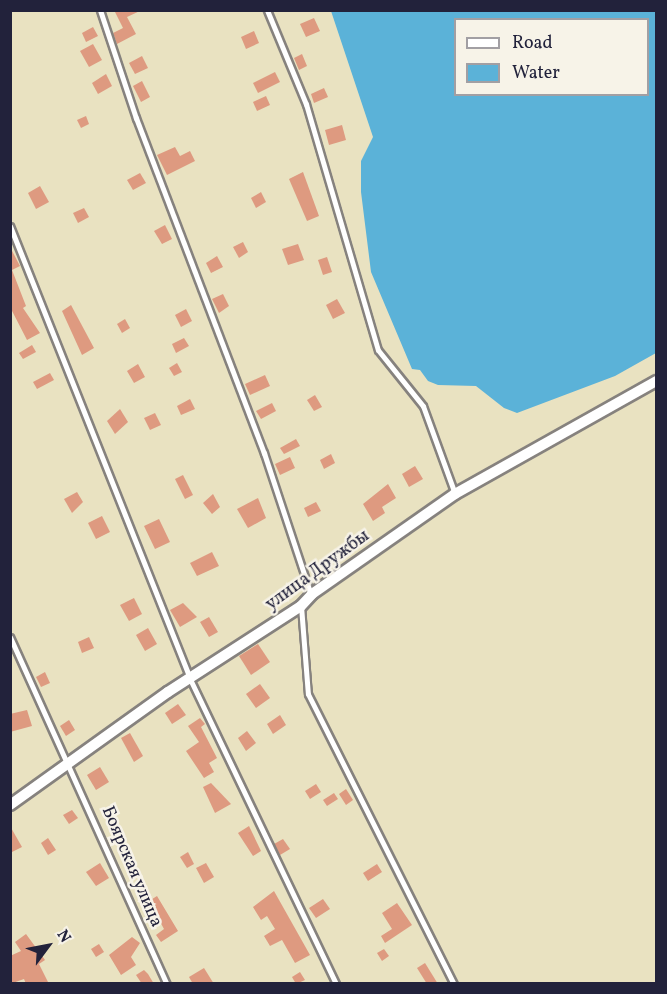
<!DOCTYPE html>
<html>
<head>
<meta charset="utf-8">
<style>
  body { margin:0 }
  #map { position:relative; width:667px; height:994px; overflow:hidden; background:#e9e2c1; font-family:Vollkorn,serif }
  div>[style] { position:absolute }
  .water>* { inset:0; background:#5bb2d8 }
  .building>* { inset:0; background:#de9a80 }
  .roads { filter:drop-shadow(2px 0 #86827e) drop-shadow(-2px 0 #86827e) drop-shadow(0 2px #86827e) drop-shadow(0 -2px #86827e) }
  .service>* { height:5px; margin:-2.5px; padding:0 2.5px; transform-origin:2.5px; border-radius:2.5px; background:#fff }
  .minor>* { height:10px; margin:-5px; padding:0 5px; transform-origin:5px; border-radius:5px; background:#fff }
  span { translate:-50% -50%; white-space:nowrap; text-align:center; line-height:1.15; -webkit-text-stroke:5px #f7f3e8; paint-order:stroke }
  .street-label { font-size:18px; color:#22223b }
  .frame { position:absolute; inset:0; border:12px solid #22223b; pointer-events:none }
  .legend { position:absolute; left:454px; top:18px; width:195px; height:78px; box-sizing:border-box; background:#f7f3e8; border:2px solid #a29fa3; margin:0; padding:8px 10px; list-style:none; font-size:18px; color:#22223b }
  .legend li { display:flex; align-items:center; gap:12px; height:30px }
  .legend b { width:30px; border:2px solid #a29fa3 }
  .north { position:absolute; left:18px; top:916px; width:60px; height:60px; -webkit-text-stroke:4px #f7f3e8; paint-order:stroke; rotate:58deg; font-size:16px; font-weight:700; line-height:24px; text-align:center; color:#22223b }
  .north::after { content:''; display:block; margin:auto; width:21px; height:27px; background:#22223b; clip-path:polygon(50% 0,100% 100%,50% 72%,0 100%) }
</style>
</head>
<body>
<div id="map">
  <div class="water">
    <div style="clip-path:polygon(evenodd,331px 11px,656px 11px,656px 353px,615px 376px,517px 413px,504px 408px,476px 386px,438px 385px,428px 381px,420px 370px,412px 369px,371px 272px,361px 192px,361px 161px,373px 137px,331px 11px,456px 20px,648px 20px,648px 94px,456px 94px,456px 20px)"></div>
  </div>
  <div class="building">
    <div style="clip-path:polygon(114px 10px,142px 10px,127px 17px,136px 34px,117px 44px,113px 33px,123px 28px)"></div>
    <div style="clip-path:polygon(314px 18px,320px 31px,306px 37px,300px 24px)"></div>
    <div style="clip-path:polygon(93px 27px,98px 36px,86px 42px,82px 33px)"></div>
    <div style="clip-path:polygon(254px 31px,259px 43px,246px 49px,241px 37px)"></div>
    <div style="clip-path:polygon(93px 44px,102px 60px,89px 67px,80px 51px)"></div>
    <div style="clip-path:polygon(302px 54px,307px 66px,299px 70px,294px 58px)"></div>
    <div style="clip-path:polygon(142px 56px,148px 68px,135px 74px,129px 63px)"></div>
    <div style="clip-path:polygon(275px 72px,280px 82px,258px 93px,253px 83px)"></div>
    <div style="clip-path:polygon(106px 74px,112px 86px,98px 94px,92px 83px)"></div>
    <div style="clip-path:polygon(142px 81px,150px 97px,141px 102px,133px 86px)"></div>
    <div style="clip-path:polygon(324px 88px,328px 97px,314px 103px,311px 94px)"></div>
    <div style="clip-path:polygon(266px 96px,270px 105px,257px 111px,253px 102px)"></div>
    <div style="clip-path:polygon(86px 116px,89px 124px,81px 128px,77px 120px)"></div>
    <div style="clip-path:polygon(342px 125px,346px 140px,329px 145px,325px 130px)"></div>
    <div style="clip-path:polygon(175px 147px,180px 156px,190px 151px,195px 161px,167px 175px,157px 155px)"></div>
    <div style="clip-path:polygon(303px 172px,319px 216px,307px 221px,289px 179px)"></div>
    <div style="clip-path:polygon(140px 173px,146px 183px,133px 190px,127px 180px)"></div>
    <div style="clip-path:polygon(40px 186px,49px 202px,36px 209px,28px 193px)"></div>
    <div style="clip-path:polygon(261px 192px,266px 202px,256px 208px,251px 198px)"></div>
    <div style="clip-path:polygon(84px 208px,89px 217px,78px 223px,73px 213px)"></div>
    <div style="clip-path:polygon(165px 225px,172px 239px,162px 244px,154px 231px)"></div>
    <div style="clip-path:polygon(243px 242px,248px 252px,239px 258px,233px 247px)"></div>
    <div style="clip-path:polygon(298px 244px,304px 260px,288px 265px,282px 249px)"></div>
    <div style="clip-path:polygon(10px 247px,20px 266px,12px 270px,26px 306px,23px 308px,40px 333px,27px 340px,10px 307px)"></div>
    <div style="clip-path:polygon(217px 256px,223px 267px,211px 273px,206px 263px)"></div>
    <div style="clip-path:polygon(327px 257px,332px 272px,323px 275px,318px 260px)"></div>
    <div style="clip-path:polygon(223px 294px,229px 306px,219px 313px,212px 299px)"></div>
    <div style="clip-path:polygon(337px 299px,345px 313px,333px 319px,326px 305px)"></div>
    <div style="clip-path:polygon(71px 305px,94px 348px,82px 355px,62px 311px)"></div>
    <div style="clip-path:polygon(186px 309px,192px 321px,181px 327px,175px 315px)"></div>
    <div style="clip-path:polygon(125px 319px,130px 328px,122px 333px,117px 324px)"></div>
    <div style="clip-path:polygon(184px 338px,189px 346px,176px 353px,172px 344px)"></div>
    <div style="clip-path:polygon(32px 345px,36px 352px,23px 359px,19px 353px)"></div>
    <div style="clip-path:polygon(177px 363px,182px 372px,174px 376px,169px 368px)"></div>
    <div style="clip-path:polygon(138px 364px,145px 377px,134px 383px,127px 371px)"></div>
    <div style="clip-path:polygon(50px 373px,54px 380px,37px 389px,33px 382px)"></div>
    <div style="clip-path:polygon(265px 375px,270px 386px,250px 395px,245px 384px)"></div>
    <div style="clip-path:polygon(315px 395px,322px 407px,314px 411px,307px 400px)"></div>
    <div style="clip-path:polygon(190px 399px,195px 409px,181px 415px,177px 406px)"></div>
    <div style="clip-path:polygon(272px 403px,276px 411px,261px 419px,256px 411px)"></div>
    <div style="clip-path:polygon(120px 409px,128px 422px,115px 434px,107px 421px)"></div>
    <div style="clip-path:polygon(155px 413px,161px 425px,150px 430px,144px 418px)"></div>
    <div style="clip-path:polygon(296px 439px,300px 446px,284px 454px,280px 448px)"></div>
    <div style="clip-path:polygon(331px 454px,335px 463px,324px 469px,320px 460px)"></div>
    <div style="clip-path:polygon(290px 457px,295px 468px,280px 475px,275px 464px)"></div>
    <div style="clip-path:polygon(415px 466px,423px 479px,409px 487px,402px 474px)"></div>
    <div style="clip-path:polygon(183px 475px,193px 495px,185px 499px,175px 479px)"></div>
    <div style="clip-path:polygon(388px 484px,396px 498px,382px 507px,385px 513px,373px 521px,363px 504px)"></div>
    <div style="clip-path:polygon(77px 492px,83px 502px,72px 513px,64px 499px)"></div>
    <div style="clip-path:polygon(213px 494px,220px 507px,212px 514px,203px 503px)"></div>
    <div style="clip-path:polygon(258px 498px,266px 518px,248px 528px,237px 509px)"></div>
    <div style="clip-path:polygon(316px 502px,321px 511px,308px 517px,304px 508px)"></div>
    <div style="clip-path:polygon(102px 516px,110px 532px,96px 539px,88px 523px)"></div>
    <div style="clip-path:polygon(159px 519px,170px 542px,155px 549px,144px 526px)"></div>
    <div style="clip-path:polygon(212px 552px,219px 566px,197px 576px,190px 563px)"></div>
    <div style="clip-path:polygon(134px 598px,142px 614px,129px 621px,120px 605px)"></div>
    <div style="clip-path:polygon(183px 603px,197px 617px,180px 627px,170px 610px)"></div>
    <div style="clip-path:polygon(209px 617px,218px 632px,209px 637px,200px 622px)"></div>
    <div style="clip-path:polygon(148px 628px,157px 644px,145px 651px,136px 635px)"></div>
    <div style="clip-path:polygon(89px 637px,94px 648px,82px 653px,78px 642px)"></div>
    <div style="clip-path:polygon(258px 644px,270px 662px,251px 675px,239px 656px)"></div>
    <div style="clip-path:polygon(45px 672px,50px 683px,41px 687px,36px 677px)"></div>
    <div style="clip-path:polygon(260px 684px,270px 698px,256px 708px,246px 694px)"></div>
    <div style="clip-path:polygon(178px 704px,186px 715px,172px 724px,165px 713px)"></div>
    <div style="clip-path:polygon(27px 710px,32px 726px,10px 732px,10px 714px)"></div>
    <div style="clip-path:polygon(280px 715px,286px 725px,273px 734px,267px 724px)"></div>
    <div style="clip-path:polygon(200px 718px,205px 724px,201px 727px,217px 758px,209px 763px,214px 772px,204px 778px,186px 751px,199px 742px,188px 726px)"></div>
    <div style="clip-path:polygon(69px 720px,75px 730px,66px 736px,60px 726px)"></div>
    <div style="clip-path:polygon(247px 731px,256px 743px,246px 751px,238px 738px)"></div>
    <div style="clip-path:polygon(130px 733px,143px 756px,134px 762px,121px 738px)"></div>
    <div style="clip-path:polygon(100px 767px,109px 782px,96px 790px,87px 775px)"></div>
    <div style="clip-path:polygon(211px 783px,231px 804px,215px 813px,203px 787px)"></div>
    <div style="clip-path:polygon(316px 784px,321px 792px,310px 799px,305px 791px)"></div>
    <div style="clip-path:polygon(346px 789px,353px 800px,346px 805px,339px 794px)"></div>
    <div style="clip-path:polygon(334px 793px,338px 799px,327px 806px,323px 800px)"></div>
    <div style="clip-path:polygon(72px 810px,78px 818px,69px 824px,63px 815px)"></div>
    <div style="clip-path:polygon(10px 826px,22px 847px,10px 853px)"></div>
    <div style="clip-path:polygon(249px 826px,261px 851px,253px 856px,238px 833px)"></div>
    <div style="clip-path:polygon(48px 838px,56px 850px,48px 855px,41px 843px)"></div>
    <div style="clip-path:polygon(283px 839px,290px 849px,280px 855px,274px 844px)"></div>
    <div style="clip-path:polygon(188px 852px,194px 864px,187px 868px,180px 857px)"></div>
    <div style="clip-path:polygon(100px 863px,109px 878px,96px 886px,86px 872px)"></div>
    <div style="clip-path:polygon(206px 863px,214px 877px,204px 883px,196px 868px)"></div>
    <div style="clip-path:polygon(377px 864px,382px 872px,368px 881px,363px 873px)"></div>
    <div style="clip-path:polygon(274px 891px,310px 955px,295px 963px,282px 940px,270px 946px,264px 936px,275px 929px,267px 916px,261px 920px,253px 907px)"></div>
    <div style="clip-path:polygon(157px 896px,178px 931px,161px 942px,156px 935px,164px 929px,149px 901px)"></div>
    <div style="clip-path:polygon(323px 899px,330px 909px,316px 918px,309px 908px)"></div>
    <div style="clip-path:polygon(397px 903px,412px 925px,385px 943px,381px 936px,392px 929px,382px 913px)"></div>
    <div style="clip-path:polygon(26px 934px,45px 960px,39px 964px,49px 984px,26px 984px,24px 979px,10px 984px,10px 956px,21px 951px,15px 942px)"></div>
    <div style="clip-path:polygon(132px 937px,140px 943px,131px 957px,136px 965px,121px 975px,109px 955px)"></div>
    <div style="clip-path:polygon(99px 944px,104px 952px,96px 957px,91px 949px)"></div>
    <div style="clip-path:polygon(384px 949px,389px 956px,382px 961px,377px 953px)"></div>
    <div style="clip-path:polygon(425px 963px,438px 984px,427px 984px,417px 968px)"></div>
    <div style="clip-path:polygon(204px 968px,214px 984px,193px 984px,189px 977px)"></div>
    <div style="clip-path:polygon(144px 970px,148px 974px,154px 984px,142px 984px,136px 975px)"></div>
    <div style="clip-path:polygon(300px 972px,305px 980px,296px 984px,292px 977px)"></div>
  </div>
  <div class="roads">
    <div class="service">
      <div style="left:100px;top:10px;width:114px;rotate:71.6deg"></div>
      <div style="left:136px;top:118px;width:359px;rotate:69.1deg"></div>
      <div style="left:264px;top:453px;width:150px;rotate:71.7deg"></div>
      <div style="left:267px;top:10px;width:102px;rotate:67.5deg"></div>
      <div style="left:306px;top:104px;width:256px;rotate:73.7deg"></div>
      <div style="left:378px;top:350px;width:72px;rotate:51.2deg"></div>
      <div style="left:423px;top:406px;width:94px;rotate:70deg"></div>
      <div style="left:10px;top:226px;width:487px;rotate:68.3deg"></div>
      <div style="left:190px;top:679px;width:338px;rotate:64.4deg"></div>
      <div style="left:301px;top:606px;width:88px;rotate:85.5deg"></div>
      <div style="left:308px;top:694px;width:325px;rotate:63.3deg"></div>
      <div style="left:10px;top:637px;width:381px;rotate:65.7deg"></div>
    </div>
    <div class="minor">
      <div style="left:10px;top:805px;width:194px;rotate:-35.6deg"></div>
      <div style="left:168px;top:692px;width:158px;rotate:-32.9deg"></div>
      <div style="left:301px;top:606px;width:16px;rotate:-47deg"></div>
      <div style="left:312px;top:594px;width:174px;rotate:-35deg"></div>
      <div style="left:455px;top:494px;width:231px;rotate:-29.3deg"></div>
    </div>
  </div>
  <div class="street-label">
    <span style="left:318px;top:571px;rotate:-36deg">улица Дружбы</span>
    <span style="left:131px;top:867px;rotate:67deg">Боярская улица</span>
  </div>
  <div class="frame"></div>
  <ul class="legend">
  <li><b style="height:8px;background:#fff"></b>Road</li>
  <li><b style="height:16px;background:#5bb2d8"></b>Water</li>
  </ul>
  <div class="north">N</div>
</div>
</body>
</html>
